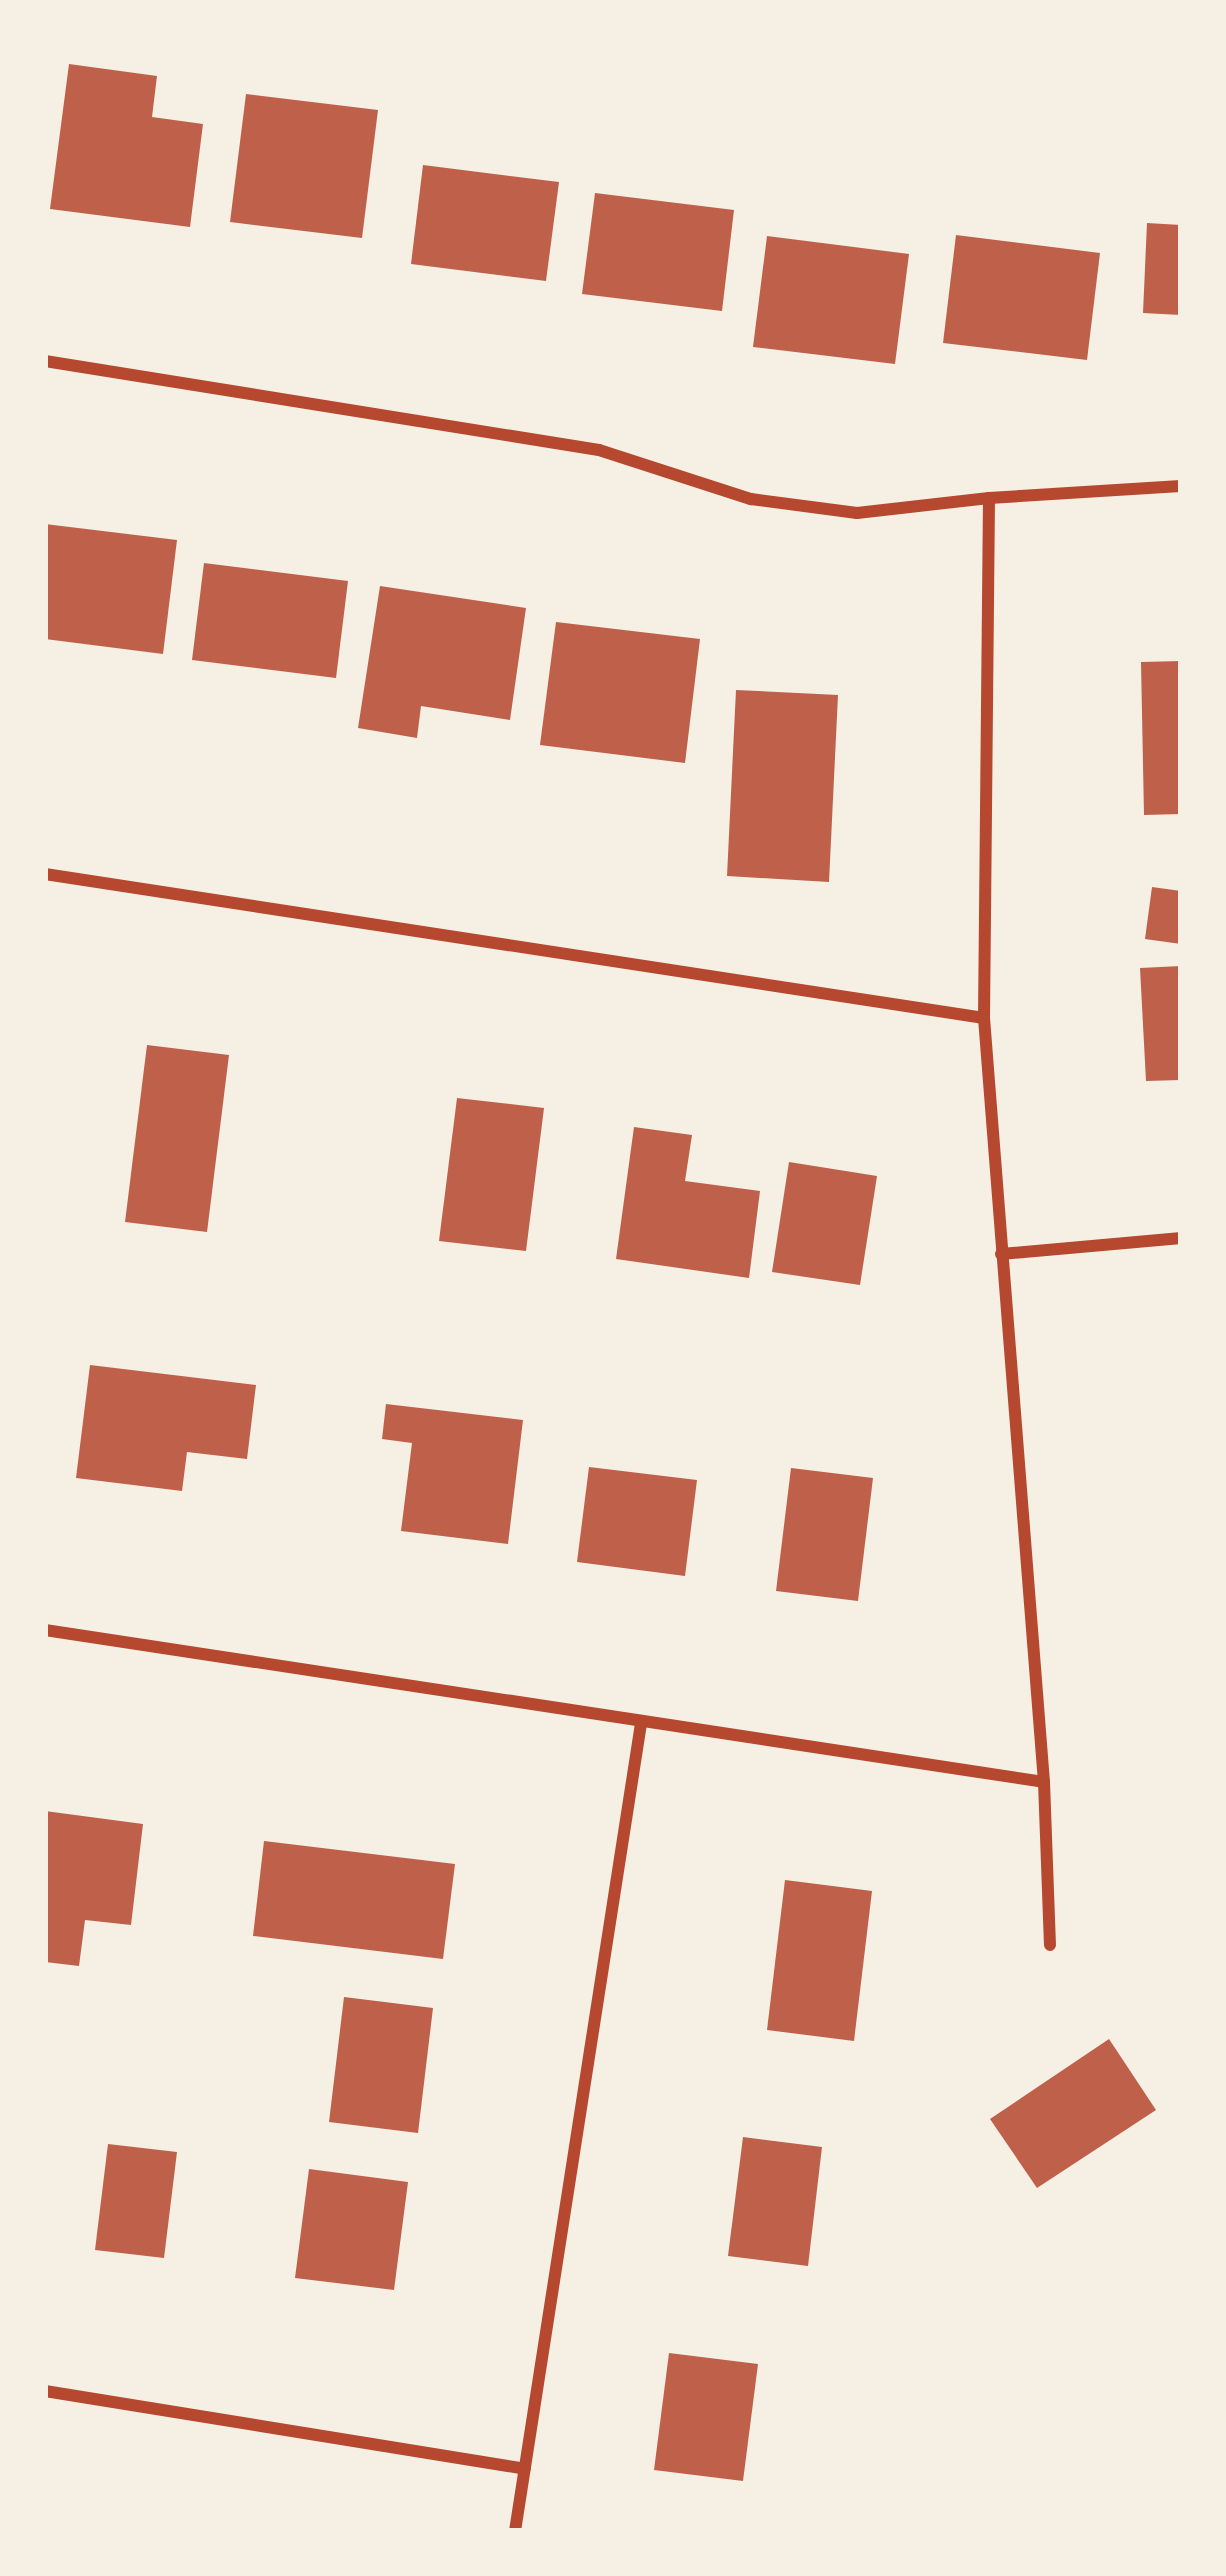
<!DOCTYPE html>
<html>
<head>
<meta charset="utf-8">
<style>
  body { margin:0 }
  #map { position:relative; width:1226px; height:2576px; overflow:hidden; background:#f6efe4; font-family:"IBM Plex Serif",serif }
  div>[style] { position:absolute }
  .building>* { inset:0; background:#bf614a }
  .minor>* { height:12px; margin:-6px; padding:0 6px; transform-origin:6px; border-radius:6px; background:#b5482f }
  span { translate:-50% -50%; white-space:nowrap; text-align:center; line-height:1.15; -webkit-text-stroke:12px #f6efe4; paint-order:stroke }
  .frame { position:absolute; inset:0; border:48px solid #f6efe4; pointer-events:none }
</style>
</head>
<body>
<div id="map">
  <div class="building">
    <div style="clip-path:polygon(69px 64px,157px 76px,152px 117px,203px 124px,190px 227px,50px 209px)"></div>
    <div style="clip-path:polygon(246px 94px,378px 110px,362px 238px,230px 222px)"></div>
    <div style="clip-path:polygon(423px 165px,559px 182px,546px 281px,411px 264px)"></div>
    <div style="clip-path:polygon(595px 193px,734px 210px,722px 311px,582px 294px)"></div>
    <div style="clip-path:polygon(1147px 223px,1181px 225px,1181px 315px,1143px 313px)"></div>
    <div style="clip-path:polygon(956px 235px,1100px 253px,1087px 360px,943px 343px)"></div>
    <div style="clip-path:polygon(767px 236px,909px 254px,895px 364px,753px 347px)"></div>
    <div style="clip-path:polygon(45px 524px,177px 540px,163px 654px,45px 639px)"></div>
    <div style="clip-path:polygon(204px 563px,348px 581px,336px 678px,192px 660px)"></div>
    <div style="clip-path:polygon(380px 586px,526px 608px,510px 720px,421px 706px,417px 738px,358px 728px)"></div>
    <div style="clip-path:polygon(556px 622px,700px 639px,685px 763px,540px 745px)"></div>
    <div style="clip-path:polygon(1181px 661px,1181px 814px,1144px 815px,1141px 662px)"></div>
    <div style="clip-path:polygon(736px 690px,838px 695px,829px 882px,727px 876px)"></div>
    <div style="clip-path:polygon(1152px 887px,1181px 891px,1181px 944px,1145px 939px)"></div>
    <div style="clip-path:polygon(1181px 966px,1181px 1080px,1146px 1081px,1140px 968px)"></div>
    <div style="clip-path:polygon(147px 1045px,229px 1055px,207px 1232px,125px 1222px)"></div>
    <div style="clip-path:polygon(457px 1098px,544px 1108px,526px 1251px,439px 1241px)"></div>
    <div style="clip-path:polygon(634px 1127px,692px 1135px,685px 1181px,760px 1191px,749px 1278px,616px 1259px)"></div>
    <div style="clip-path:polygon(789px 1162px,877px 1176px,860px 1285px,772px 1272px)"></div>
    <div style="clip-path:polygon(90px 1365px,256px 1385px,247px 1459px,187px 1452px,182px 1491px,76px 1478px)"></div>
    <div style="clip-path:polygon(386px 1404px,523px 1420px,508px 1544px,401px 1531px,412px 1443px,382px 1439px)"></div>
    <div style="clip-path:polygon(589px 1467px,697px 1480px,685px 1576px,577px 1562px)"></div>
    <div style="clip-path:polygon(791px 1468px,873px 1478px,858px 1601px,776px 1591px)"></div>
    <div style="clip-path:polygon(45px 1811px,143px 1824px,131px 1925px,85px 1920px,79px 1966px,45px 1962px)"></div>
    <div style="clip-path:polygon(264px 1841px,455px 1864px,443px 1959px,253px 1936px)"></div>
    <div style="clip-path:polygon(785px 1880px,872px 1891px,854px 2041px,767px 2030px)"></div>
    <div style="clip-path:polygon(344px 1997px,433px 2008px,418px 2133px,329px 2122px)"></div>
    <div style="clip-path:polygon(1109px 2039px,1156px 2110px,1037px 2188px,990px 2119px)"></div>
    <div style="clip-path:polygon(743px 2137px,822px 2147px,808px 2266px,728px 2256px)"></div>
    <div style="clip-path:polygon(108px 2144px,177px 2152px,164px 2258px,95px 2250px)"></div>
    <div style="clip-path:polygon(309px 2169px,408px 2182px,394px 2290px,295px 2278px)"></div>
    <div style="clip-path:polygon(669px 2353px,758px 2364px,743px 2481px,654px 2470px)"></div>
  </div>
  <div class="minor">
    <div style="left:45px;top:361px;width:561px;rotate:9.13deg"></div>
    <div style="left:599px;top:450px;width:160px;rotate:17.9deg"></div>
    <div style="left:751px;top:499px;width:107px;rotate:7.5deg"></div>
    <div style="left:857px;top:513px;width:133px;rotate:-6.5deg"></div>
    <div style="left:989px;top:498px;width:192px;rotate:-3.6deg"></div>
    <div style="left:989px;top:498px;width:520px;rotate:90.55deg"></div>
    <div style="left:984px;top:1018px;width:766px;rotate:85.51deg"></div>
    <div style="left:1044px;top:1782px;width:163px;rotate:87.9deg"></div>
    <div style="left:45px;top:874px;width:950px;rotate:8.72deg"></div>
    <div style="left:1001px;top:1254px;width:181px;rotate:-5.1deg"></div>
    <div style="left:45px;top:1630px;width:1010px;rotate:8.65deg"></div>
    <div style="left:45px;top:2391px;width:486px;rotate:9.2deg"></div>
    <div style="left:515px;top:2531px;width:817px;rotate:-81.13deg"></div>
  </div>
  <div class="frame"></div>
</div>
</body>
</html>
